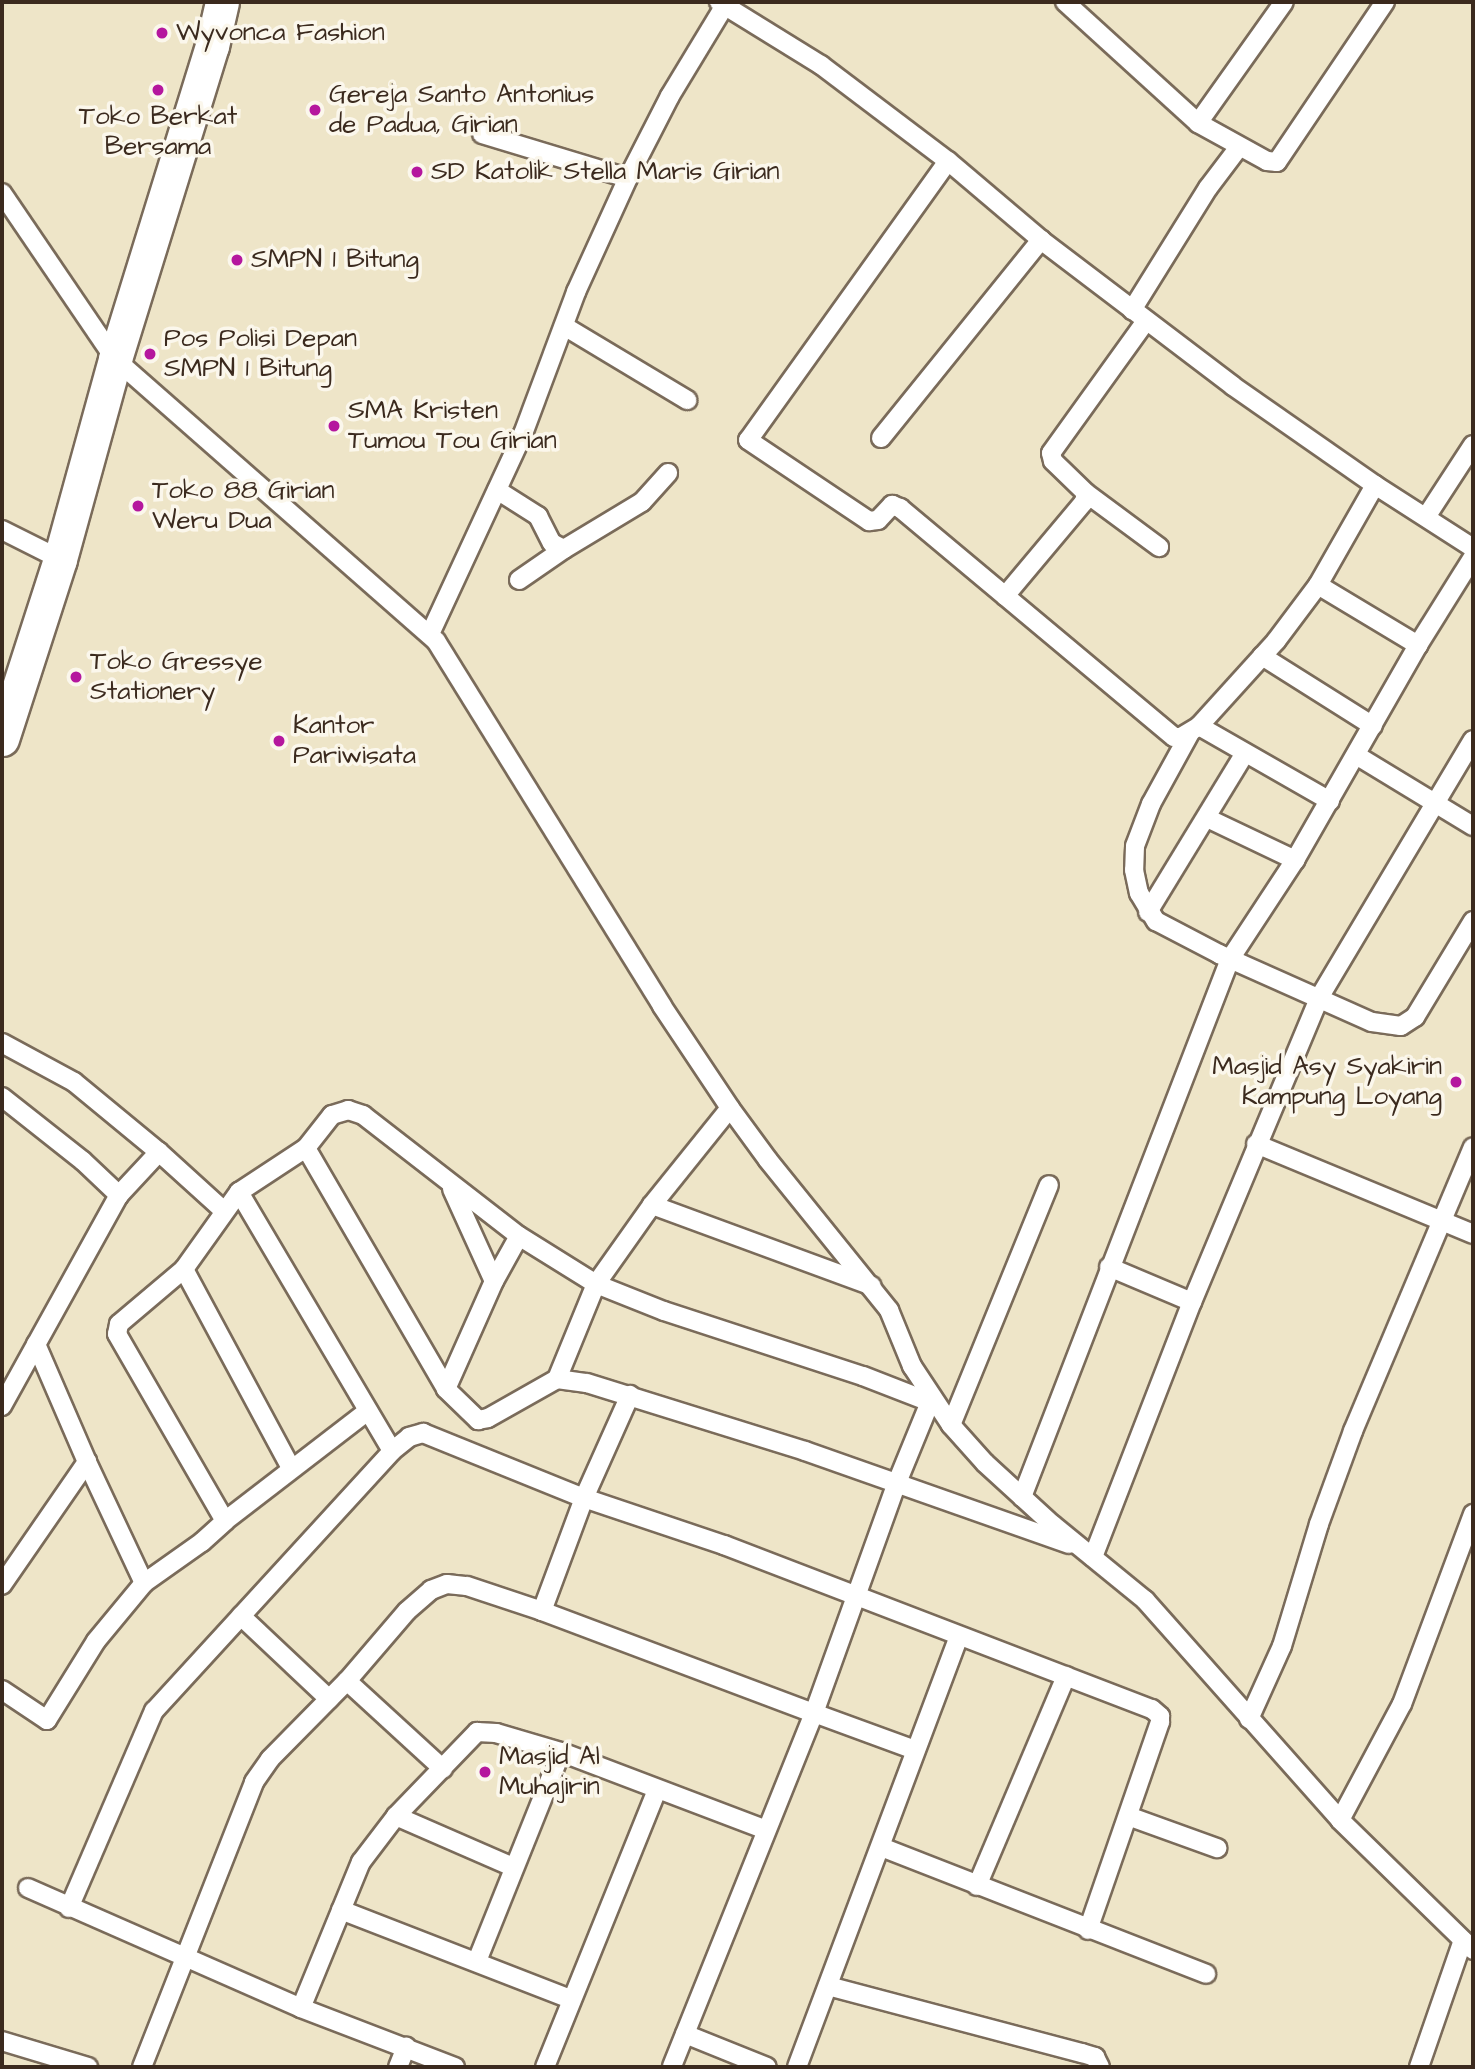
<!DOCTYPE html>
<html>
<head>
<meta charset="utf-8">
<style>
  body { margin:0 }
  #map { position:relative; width:1475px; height:2069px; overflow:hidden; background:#eee5c8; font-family:"Architects Daughter",sans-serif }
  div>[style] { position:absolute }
  .roads { filter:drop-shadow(2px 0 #7a6b5a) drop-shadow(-2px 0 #7a6b5a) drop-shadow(0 2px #7a6b5a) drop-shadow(0 -2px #7a6b5a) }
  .street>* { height:18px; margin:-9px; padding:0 9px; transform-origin:9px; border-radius:9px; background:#fff }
  .highway>* { height:33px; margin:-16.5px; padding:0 16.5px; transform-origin:16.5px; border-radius:16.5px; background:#fff }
  .dots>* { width:19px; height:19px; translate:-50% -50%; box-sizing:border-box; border:4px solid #fbf7ec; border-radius:50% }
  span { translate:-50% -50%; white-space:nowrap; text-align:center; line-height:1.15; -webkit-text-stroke:7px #fbf7ec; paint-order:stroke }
  .poi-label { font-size:26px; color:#3b2a1e }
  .left { translate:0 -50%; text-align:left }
  .right { translate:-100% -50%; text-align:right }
  .frame { position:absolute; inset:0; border:4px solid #3b2a1e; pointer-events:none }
</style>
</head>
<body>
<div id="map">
  <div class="roads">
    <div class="street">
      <div style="left:719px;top:2px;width:120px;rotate:31.7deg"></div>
      <div style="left:821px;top:65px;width:159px;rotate:37.1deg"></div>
      <div style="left:948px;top:161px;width:122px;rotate:40.3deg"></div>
      <div style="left:1041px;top:240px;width:241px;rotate:37.2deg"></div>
      <div style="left:1233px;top:386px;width:173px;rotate:34.9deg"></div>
      <div style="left:1375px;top:485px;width:117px;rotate:32.7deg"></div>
      <div style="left:1065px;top:2px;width:180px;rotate:42.3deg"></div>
      <div style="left:1198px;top:123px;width:79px;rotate:28.8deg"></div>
      <div style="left:1267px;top:161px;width:10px;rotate:6deg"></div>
      <div style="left:1277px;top:162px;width:193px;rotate:-56deg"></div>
      <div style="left:1198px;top:123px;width:148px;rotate:-54.6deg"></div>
      <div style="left:482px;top:134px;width:152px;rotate:16.8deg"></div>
      <div style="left:948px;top:161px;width:343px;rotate:125.6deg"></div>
      <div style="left:748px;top:440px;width:146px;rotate:33.8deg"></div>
      <div style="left:869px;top:521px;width:9px;rotate:-6deg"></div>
      <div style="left:878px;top:520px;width:21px;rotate:-47deg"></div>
      <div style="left:892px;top:505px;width:9px;rotate:21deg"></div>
      <div style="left:900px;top:508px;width:357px;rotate:39.9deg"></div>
      <div style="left:1174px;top:737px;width:7px"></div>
      <div style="left:1181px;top:737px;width:21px;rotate:-31deg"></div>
      <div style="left:1199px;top:726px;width:115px;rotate:-47.8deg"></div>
      <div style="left:1276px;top:641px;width:70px;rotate:-53.1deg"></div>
      <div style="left:1318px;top:585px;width:115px;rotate:-60.3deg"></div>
      <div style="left:2px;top:193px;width:201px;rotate:55.8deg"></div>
      <div style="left:115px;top:359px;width:427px;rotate:41.3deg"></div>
      <div style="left:436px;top:641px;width:429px;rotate:58.2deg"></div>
      <div style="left:662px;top:1006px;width:123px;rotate:56.3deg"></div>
      <div style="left:730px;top:1108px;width:64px;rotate:53.8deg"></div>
      <div style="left:768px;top:1160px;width:193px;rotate:51.1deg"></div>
      <div style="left:889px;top:1310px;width:61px;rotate:67.7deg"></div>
      <div style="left:912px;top:1366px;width:71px;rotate:56.5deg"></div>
      <div style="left:951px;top:1425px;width:51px;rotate:48.2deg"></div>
      <div style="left:985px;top:1463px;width:92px;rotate:42.4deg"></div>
      <div style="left:1053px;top:1525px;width:119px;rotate:39.2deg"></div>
      <div style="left:1145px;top:1600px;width:294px;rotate:48.4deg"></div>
      <div style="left:1340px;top:1820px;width:186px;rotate:44.3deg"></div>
      <div style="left:1132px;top:310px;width:144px;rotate:-58.1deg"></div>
      <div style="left:1208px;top:188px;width:51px;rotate:-52.9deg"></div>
      <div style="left:564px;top:326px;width:144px;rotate:31deg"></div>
      <div style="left:881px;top:438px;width:255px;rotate:-51.1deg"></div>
      <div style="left:497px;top:490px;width:49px;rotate:32.4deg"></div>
      <div style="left:538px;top:516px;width:30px;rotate:63deg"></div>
      <div style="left:552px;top:543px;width:13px;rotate:27deg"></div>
      <div style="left:564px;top:549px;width:91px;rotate:-31.1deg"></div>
      <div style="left:642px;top:502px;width:39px;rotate:-48deg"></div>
      <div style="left:1086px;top:493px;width:91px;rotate:36.5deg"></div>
      <div style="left:1426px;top:517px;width:86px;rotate:-56.9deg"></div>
      <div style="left:2px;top:530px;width:65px;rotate:26.6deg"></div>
      <div style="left:519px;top:580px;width:55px;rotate:-34.6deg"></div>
      <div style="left:1318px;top:585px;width:117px;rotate:31deg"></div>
      <div style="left:1005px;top:596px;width:123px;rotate:-50deg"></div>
      <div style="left:1084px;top:502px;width:9px;rotate:-77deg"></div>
      <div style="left:1086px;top:493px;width:46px;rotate:-135.9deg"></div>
      <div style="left:1053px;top:461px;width:8px;rotate:-104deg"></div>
      <div style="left:1051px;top:453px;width:163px;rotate:-54.3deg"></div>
      <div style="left:430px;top:634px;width:221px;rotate:-65.1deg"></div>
      <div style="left:523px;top:434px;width:152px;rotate:-69.5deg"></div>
      <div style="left:576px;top:292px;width:125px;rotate:-65.5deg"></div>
      <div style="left:628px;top:178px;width:92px;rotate:-62.9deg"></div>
      <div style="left:670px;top:96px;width:110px;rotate:-58.8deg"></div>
      <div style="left:1262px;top:656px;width:131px;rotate:32.2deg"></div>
      <div style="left:1199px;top:726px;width:151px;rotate:29.8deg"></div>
      <div style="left:1190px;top:733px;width:81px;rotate:118.8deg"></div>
      <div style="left:1151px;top:804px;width:45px;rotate:110.9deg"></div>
      <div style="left:1135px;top:846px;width:24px;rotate:92deg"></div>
      <div style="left:1134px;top:870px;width:24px;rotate:78deg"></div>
      <div style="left:1139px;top:893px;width:33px;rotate:59deg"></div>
      <div style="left:1156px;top:921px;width:71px;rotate:27.6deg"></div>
      <div style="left:1219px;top:954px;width:167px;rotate:24deg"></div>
      <div style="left:1372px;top:1022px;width:29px;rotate:8deg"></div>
      <div style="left:1401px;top:1026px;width:17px;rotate:-33deg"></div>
      <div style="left:1415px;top:1017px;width:112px;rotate:-58.9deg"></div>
      <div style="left:1356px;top:755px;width:137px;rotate:31.3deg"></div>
      <div style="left:1207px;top:818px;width:98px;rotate:25.5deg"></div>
      <div style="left:1148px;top:912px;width:186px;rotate:-58.6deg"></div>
      <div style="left:2px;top:1043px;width:82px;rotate:28.4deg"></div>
      <div style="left:74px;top:1082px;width:110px;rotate:39.5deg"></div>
      <div style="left:159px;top:1152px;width:88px;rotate:42.2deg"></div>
      <div style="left:2px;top:1097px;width:103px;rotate:38.3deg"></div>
      <div style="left:83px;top:1161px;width:50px;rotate:43.4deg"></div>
      <div style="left:1256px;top:1144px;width:235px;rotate:22.5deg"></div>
      <div style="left:306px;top:1148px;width:279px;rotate:59.8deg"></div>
      <div style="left:446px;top:1389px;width:45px;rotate:44.1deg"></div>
      <div style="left:478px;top:1420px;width:10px;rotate:-11deg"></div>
      <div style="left:488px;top:1418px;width:79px;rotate:-29.5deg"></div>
      <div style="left:557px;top:1379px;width:103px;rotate:-67.7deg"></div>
      <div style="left:596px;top:1284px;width:97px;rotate:-54.7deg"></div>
      <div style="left:652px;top:1205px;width:124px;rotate:-51.2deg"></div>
      <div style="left:452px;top:1189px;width:101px;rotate:65.5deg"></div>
      <div style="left:239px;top:1192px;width:301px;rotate:59.4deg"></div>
      <div style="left:652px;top:1205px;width:234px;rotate:20.2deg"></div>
      <div style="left:1109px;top:1267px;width:90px;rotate:22.9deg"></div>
      <div style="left:184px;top:1269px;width:85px;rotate:139.8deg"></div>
      <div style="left:119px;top:1324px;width:10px;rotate:101deg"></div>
      <div style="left:117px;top:1334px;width:216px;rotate:60deg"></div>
      <div style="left:36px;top:1344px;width:129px;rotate:66.6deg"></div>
      <div style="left:87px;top:1462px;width:134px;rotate:64.8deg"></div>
      <div style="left:557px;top:1379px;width:30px;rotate:8deg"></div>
      <div style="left:587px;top:1383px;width:228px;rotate:17.3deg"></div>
      <div style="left:805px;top:1451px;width:280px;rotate:19.4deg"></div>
      <div style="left:446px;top:1389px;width:118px;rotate:-66deg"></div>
      <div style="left:494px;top:1281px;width:51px;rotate:-60.9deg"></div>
      <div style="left:2px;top:1406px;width:241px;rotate:-61deg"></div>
      <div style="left:119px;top:1195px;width:59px;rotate:-47.1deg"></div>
      <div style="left:951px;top:1425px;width:259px;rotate:-67.8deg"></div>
      <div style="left:291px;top:1468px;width:226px;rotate:-118.3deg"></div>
      <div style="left:184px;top:1269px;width:95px;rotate:-54.5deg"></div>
      <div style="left:239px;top:1192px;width:80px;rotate:-33.3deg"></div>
      <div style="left:306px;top:1148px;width:42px;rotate:-51.8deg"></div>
      <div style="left:332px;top:1115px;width:17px;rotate:-17deg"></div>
      <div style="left:348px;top:1110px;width:16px;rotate:18deg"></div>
      <div style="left:363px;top:1115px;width:197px;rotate:37.8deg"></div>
      <div style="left:519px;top:1236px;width:91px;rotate:31.9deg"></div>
      <div style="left:596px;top:1284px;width:73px;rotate:21.7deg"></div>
      <div style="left:664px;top:1311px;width:209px;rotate:18.1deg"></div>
      <div style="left:863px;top:1376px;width:77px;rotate:21.3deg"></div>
      <div style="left:1022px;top:1497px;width:577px;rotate:-68.86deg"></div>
      <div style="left:1230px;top:959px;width:118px;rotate:-56.7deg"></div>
      <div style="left:1295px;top:860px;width:248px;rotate:-60.2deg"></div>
      <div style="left:1418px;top:645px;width:104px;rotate:-58deg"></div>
      <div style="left:1093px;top:1557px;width:274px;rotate:-68.8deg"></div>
      <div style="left:1192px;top:1302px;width:329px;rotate:-67.3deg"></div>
      <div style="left:1319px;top:998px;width:300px;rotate:-59.2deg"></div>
      <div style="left:2px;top:1585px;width:150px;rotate:-55.4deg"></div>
      <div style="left:542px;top:1611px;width:121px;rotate:-69.6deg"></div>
      <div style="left:584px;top:1498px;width:113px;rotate:-65.9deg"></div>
      <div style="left:241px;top:1616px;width:121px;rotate:43.3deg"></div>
      <div style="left:347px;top:1681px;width:130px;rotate:42.5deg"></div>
      <div style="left:2px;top:1690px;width:54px;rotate:33.7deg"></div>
      <div style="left:47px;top:1720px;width:93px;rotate:-58.2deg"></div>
      <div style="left:96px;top:1641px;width:75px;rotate:-50.4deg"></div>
      <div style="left:144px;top:1583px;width:71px;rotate:-35.3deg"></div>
      <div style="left:202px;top:1542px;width:31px;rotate:-42deg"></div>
      <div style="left:225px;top:1521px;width:180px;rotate:-37.6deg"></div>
      <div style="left:1249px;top:1719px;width:80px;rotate:-65.7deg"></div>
      <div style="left:1282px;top:1646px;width:127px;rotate:-73.1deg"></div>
      <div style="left:1319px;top:1524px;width:99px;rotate:-69.9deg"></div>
      <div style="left:1353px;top:1431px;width:308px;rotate:-67.1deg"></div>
      <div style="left:915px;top:1750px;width:108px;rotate:-159.9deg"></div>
      <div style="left:814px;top:1713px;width:242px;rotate:-70.2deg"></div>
      <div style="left:896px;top:1485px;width:90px;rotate:-67.7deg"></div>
      <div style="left:396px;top:1816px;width:128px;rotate:23.6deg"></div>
      <div style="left:1128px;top:1816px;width:95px;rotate:19.8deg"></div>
      <div style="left:1340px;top:1820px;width:132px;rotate:-61.9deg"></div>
      <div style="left:1402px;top:1704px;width:203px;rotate:-69.5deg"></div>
      <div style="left:881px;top:1847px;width:349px;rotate:21.3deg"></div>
      <div style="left:977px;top:1886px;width:228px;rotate:-67deg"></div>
      <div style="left:28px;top:1888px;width:298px;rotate:23.7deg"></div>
      <div style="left:301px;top:2008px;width:165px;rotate:21deg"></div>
      <div style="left:69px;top:1908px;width:215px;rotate:-66.7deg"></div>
      <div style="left:154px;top:1711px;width:352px;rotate:-47.5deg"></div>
      <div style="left:392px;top:1451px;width:22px;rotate:-39deg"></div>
      <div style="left:409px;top:1437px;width:15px;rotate:-16deg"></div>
      <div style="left:423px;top:1433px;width:174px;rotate:22deg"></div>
      <div style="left:584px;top:1498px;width:148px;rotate:18.6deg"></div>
      <div style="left:724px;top:1545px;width:458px;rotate:21deg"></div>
      <div style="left:1152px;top:1709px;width:11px;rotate:41deg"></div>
      <div style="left:1160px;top:1716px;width:6px;rotate:90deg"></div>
      <div style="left:1160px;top:1722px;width:220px;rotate:109.1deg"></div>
      <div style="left:341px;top:1910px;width:247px;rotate:21.2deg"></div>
      <div style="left:477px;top:1961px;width:225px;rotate:-68.1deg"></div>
      <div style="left:828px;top:1986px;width:263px;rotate:14.8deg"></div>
      <div style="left:1082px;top:2053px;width:14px;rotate:17deg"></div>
      <div style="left:1095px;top:2057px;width:11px;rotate:63deg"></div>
      <div style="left:301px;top:2008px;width:158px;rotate:-67.7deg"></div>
      <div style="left:361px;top:1862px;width:58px;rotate:-52.7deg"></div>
      <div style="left:396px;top:1816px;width:117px;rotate:-46deg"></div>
      <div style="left:477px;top:1732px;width:19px;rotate:3deg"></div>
      <div style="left:496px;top:1733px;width:68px;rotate:16.3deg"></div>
      <div style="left:561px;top:1752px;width:219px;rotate:20.8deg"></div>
      <div style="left:685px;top:2034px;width:88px;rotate:21.9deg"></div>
      <div style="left:2px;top:2041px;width:90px;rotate:16.8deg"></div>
      <div style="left:142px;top:2067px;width:306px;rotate:-68.5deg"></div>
      <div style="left:254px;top:1782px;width:28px;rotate:-55deg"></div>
      <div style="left:270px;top:1759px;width:110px;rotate:-45.4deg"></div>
      <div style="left:347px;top:1681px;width:92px;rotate:-49.4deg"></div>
      <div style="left:407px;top:1611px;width:32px;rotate:-41deg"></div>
      <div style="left:431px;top:1590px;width:17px;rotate:-21deg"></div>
      <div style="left:447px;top:1584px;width:20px;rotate:6deg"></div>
      <div style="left:467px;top:1586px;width:79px;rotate:18.4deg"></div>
      <div style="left:542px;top:1611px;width:290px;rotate:20.6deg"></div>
      <div style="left:814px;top:1713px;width:381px;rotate:111.9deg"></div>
      <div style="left:398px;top:2067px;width:22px;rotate:-68deg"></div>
      <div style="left:545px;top:2067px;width:299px;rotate:-68deg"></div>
      <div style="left:797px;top:2067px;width:460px;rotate:-69.4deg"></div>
      <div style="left:1419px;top:2067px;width:134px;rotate:-70.9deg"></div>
    </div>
    <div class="highway">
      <div style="left:2px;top:739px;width:189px;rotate:-72.1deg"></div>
      <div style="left:60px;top:559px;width:207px;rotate:-74.6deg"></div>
      <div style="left:115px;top:359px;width:328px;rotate:-72.8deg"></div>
      <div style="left:212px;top:46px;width:45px;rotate:-77.2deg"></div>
    </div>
  </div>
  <div class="dots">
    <div style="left:162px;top:33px;background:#b5179e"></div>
    <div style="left:158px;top:90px;background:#b5179e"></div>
    <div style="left:315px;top:110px;background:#b5179e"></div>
    <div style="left:417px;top:172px;background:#b5179e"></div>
    <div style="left:237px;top:260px;background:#b5179e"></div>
    <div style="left:150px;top:354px;background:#b5179e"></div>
    <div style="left:334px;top:426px;background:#b5179e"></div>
    <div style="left:138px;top:506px;background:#b5179e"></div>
    <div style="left:76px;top:677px;background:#b5179e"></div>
    <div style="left:279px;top:741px;background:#b5179e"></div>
    <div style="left:1456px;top:1082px;background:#b5179e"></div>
    <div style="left:485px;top:1772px;background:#b5179e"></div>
  </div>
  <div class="poi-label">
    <span class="left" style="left:176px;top:33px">Wyvonca Fashion</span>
    <span class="left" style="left:329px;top:110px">Gereja Santo Antonius<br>de Padua, Girian</span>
    <span style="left:158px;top:132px">Toko Berkat<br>Bersama</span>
    <span class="left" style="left:431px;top:172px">SD Katolik Stella Maris Girian</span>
    <span class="left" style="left:251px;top:260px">SMPN 1 Bitung</span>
    <span class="left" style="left:164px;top:354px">Pos Polisi Depan<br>SMPN 1 Bitung</span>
    <span class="left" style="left:348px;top:426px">SMA Kristen<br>Tumou Tou Girian</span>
    <span class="left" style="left:152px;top:506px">Toko 88 Girian<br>Weru Dua</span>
    <span class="left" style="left:90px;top:677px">Toko Gressye<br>Stationery</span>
    <span class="left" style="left:293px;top:741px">Kantor<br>Pariwisata</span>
    <span class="right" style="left:1442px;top:1082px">Masjid Asy Syakirin<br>Kampung Loyang</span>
    <span class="left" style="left:499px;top:1772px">Masjid Al<br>Muhajirin</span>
  </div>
  <div class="frame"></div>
</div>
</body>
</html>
